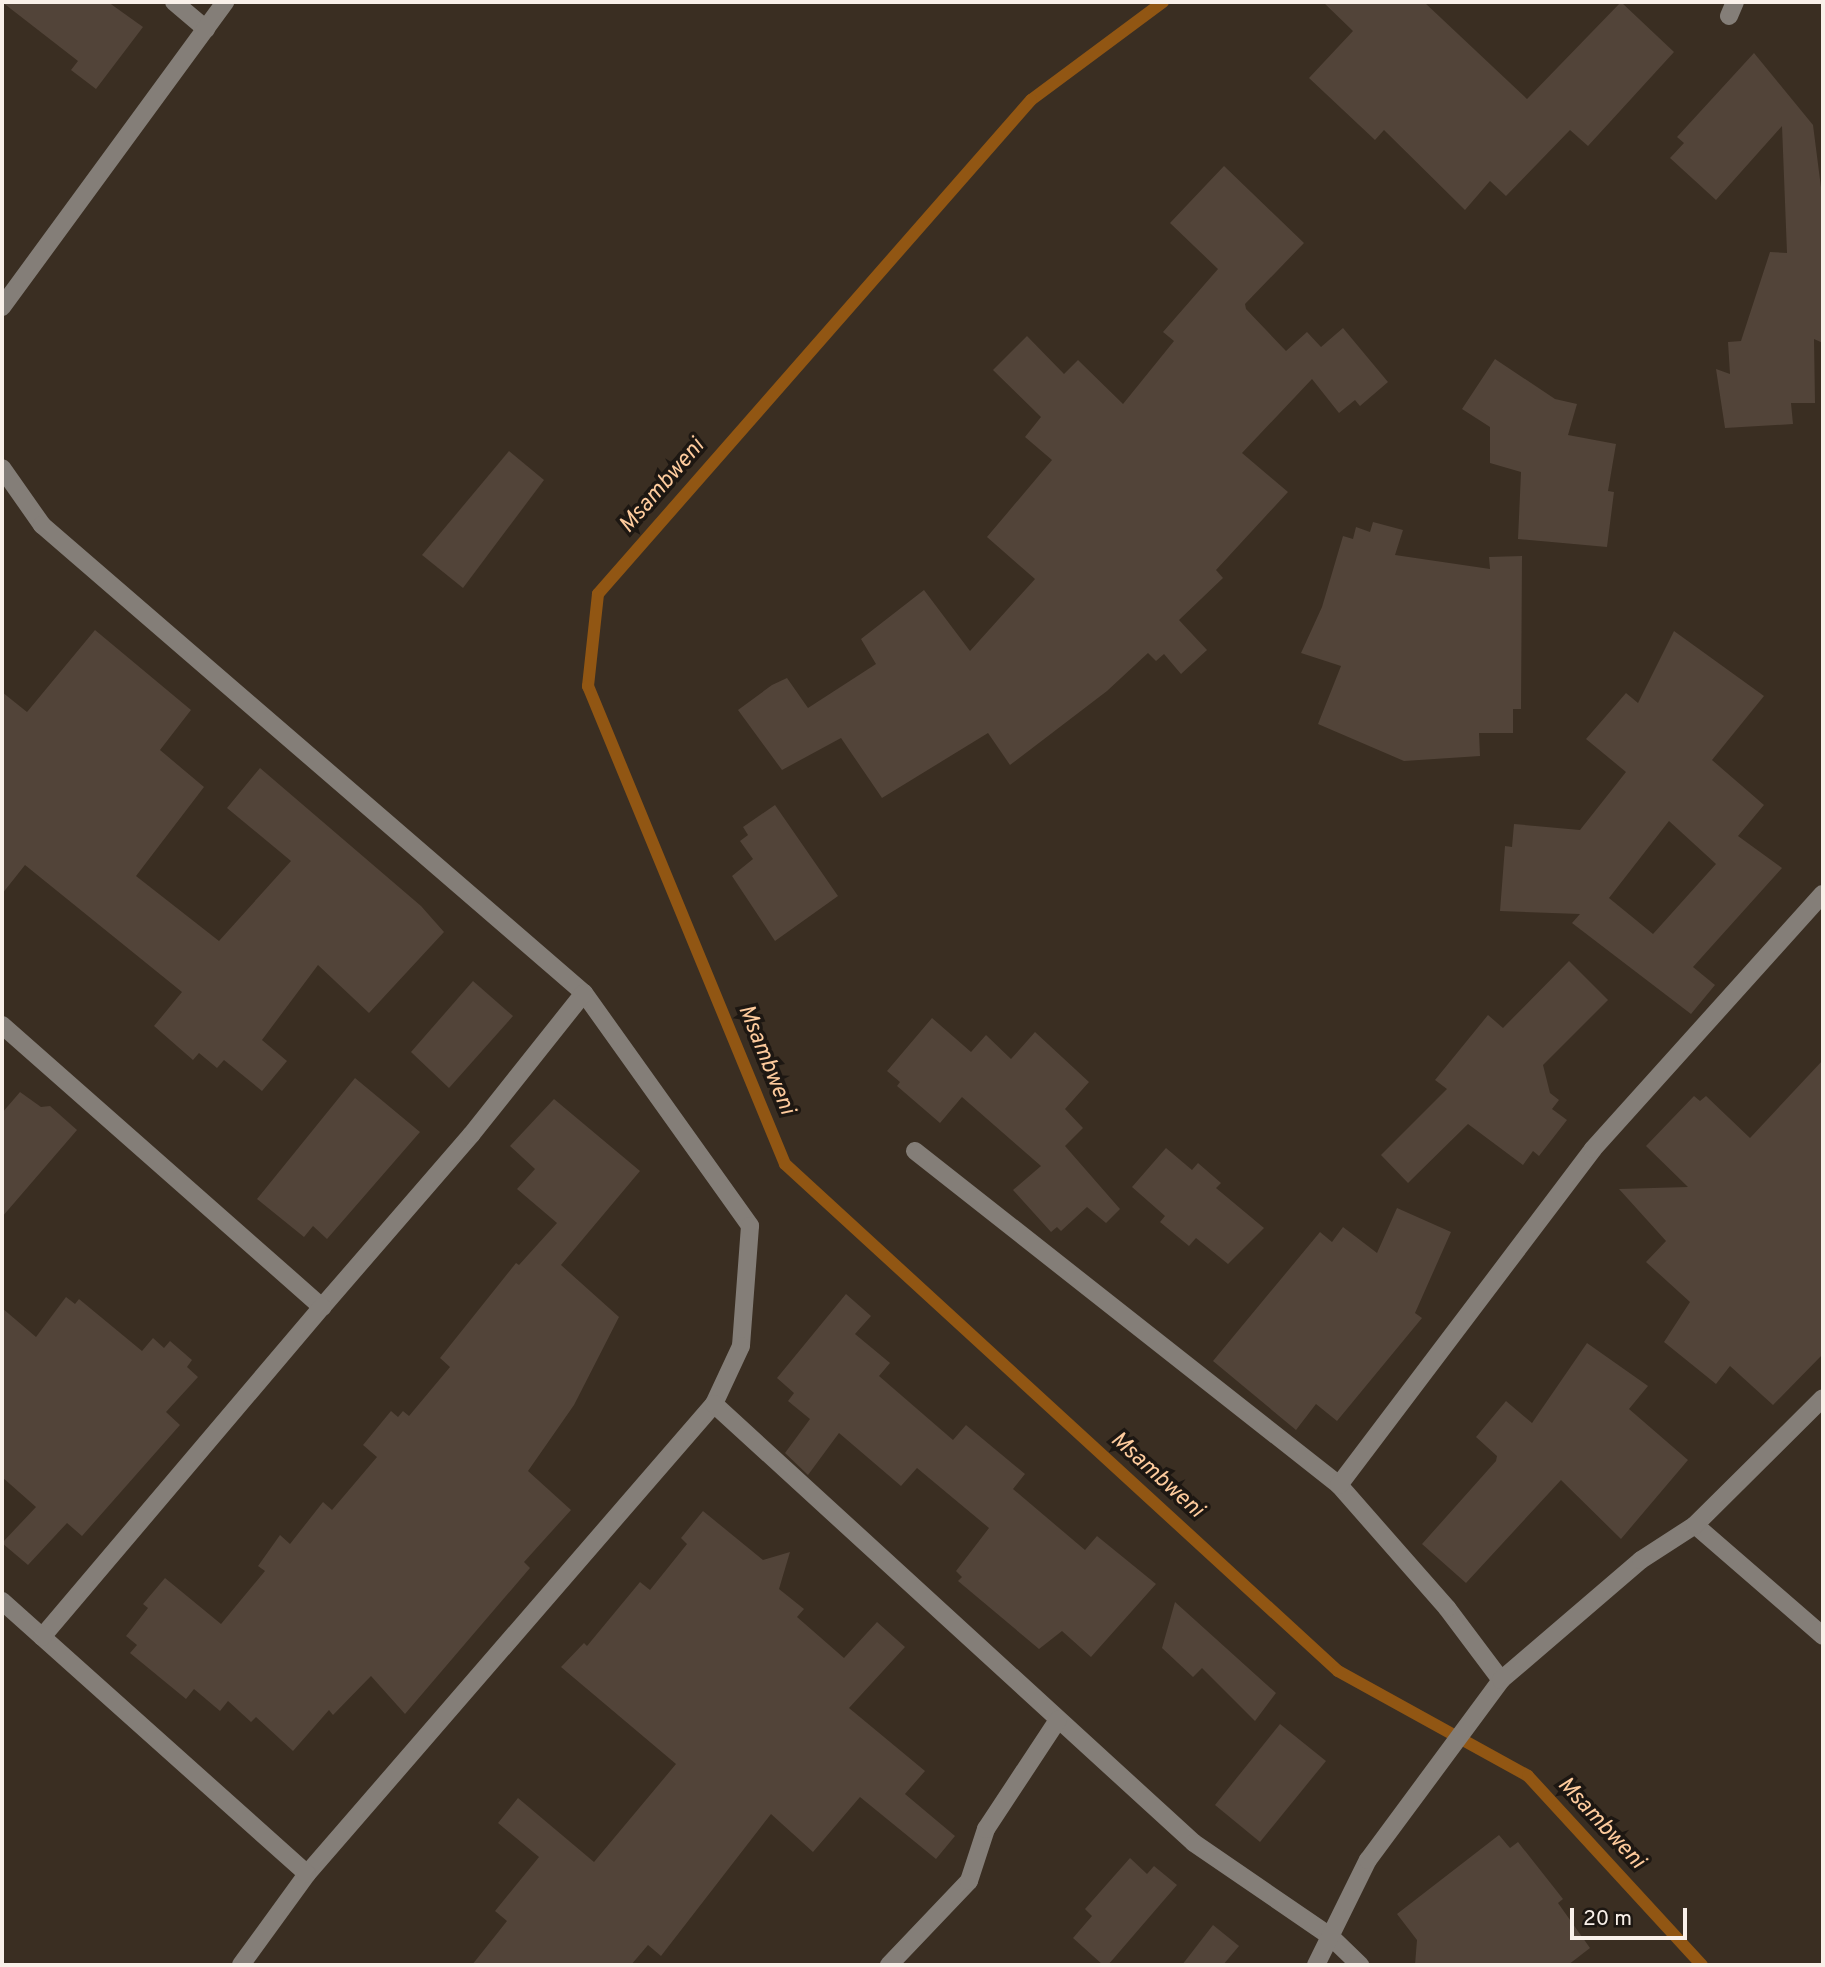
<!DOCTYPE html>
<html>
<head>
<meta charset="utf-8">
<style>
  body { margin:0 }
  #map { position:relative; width:1825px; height:1967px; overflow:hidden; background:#3a2e22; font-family:Overpass,sans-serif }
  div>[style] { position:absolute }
  .stream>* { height:12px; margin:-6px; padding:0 6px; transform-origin:6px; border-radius:6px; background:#915613 }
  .building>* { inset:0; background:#524439 }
  .minor>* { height:18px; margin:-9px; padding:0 9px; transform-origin:9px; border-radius:9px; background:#847e78 }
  span { translate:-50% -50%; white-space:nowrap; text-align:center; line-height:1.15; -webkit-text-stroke:7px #1d1712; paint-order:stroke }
  .water-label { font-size:23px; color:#fecb9d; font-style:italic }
  .frame { position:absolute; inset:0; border:4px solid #f9f0e9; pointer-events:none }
  .scale { position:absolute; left:1570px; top:1908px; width:117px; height:32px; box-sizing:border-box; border:4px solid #f9f0e9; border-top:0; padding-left:9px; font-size:21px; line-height:24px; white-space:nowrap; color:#f9f0e9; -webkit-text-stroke:5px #1d1712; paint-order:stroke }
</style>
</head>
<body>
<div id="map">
  <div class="stream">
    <div style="left:1163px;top:2px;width:164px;rotate:143.4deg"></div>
    <div style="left:1031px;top:100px;width:657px;rotate:131.24deg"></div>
    <div style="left:598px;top:594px;width:93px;rotate:96.2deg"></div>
    <div style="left:588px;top:686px;width:517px;rotate:67.6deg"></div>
    <div style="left:785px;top:1164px;width:750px;rotate:42.52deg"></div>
    <div style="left:1338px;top:1671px;width:217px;rotate:28.9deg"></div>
    <div style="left:1528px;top:1776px;width:257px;rotate:47.4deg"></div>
  </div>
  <div class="building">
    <div style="clip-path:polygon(2px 2px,108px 2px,143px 27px,96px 89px,71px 70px,78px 61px)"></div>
    <div style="clip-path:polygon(1323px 2px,1424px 2px,1527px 99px,1621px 2px,1674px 52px,1588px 146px,1570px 130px,1506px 196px,1490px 181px,1465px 210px,1384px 130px,1375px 140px,1309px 78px,1353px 31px)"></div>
    <div style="clip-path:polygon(1754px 53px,1813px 125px,1823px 203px,1823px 343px,1814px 339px,1815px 403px,1791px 403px,1793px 424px,1725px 428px,1716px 369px,1730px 374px,1728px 342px,1741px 341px,1770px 252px,1787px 253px,1782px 126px,1716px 200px,1670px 158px,1684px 143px,1677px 137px)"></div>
    <div style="clip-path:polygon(1224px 166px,1304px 243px,1245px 304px,1246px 309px,1286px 351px,1307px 332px,1321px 347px,1343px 328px,1388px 382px,1360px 406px,1355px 400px,1339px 413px,1312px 379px,1242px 453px,1288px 492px,1216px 570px,1223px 578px,1179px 620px,1207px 650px,1181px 674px,1164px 654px,1156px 661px,1148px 653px,1107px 691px,1010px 765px,988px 733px,882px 798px,841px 738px,782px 770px,738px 710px,772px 685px,787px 678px,808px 708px,876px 664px,861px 639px,924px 590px,970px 651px,1035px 579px,987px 537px,1052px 460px,1025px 437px,1041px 417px,993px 370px,1027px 336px,1064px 374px,1078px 360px,1123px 404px,1174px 341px,1163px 332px,1218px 269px,1170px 223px)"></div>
    <div style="clip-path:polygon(1495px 359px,1555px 399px,1577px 404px,1568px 435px,1616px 444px,1608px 491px,1614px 492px,1607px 547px,1518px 539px,1521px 472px,1490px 463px,1490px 427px,1462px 409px)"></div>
    <div style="clip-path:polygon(509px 451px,544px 480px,463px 588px,422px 555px)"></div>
    <div style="clip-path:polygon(1373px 522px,1403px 530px,1395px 555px,1490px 569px,1489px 557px,1522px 556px,1521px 709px,1513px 709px,1513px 733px,1479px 733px,1480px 756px,1404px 761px,1318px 724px,1341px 666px,1301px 653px,1322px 607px,1343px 536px,1353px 539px,1356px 527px,1370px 532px)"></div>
    <div style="clip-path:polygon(95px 630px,191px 710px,160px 750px,204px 787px,136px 876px,219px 941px,291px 861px,227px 808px,260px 768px,421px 906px,444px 932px,369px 1013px,318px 965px,262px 1040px,287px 1061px,262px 1091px,224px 1060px,217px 1068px,199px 1053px,193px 1060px,154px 1026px,182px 992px,25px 865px,2px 894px,2px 692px,27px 712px)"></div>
    <div style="clip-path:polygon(evenodd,1674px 631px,1764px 696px,1712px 760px,1764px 805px,1738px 836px,1782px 868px,1693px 967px,1715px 985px,1691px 1014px,1572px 923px,1580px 914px,1500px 911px,1505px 846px,1512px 847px,1514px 824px,1580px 830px,1626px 772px,1586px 739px,1626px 693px,1638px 703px,1674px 631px,1669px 821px,1716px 864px,1653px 934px,1609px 898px,1669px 821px)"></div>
    <div style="clip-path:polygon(775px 805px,838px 896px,775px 941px,732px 876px,753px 859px,740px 841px,748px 835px,743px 827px)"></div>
    <div style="clip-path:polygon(1569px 961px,1608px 1000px,1543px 1065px,1550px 1093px,1559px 1100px,1552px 1109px,1567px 1120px,1539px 1156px,1533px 1151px,1523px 1165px,1468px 1124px,1408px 1183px,1381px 1155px,1447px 1089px,1435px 1080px,1488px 1015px,1503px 1028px)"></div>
    <div style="clip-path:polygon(473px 981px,513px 1016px,449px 1088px,411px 1052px)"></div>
    <div style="clip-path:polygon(932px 1018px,971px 1052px,986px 1035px,1011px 1059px,1035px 1032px,1089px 1082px,1065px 1109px,1083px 1128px,1065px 1146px,1120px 1209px,1106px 1223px,1087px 1207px,1061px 1231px,1057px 1227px,1051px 1232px,1013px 1190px,1041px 1166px,962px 1097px,940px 1123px,897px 1086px,900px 1082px,887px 1071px)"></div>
    <div style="clip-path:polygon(1823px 1060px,1823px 1354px,1773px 1405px,1730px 1366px,1716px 1384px,1664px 1342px,1690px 1302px,1646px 1262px,1666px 1241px,1619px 1189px,1688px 1187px,1646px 1146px,1694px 1096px,1700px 1101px,1706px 1096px,1750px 1138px)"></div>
    <div style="clip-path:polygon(355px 1078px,420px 1132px,327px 1239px,313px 1226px,304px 1237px,257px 1199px)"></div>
    <div style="clip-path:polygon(20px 1092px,41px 1107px,50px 1106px,77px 1130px,2px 1217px,2px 1113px)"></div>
    <div style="clip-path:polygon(554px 1099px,640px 1171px,561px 1265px,619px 1317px,574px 1405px,528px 1471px,571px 1510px,524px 1562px,530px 1568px,405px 1714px,371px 1676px,333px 1715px,329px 1710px,293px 1751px,256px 1717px,251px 1722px,228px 1701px,220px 1711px,194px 1689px,186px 1699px,130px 1653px,137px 1645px,126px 1636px,148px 1608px,143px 1604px,165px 1578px,221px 1624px,265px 1571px,258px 1566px,280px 1535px,290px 1544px,323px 1502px,332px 1510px,377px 1457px,363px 1445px,391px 1411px,398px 1417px,403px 1411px,409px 1416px,450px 1367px,440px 1358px,516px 1263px,519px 1265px,557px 1223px,517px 1189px,535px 1169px,510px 1146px)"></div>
    <div style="clip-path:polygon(1166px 1148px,1192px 1170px,1198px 1163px,1221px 1183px,1216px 1188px,1264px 1228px,1228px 1264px,1196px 1238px,1189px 1246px,1160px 1222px,1165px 1216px,1132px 1187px)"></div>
    <div style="clip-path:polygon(1397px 1208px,1451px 1232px,1415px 1313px,1422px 1318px,1337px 1421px,1316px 1404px,1296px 1430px,1213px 1361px,1320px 1232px,1332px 1242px,1343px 1227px,1377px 1253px)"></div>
    <div style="clip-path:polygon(846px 1294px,871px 1316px,855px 1334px,890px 1363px,879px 1376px,953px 1440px,966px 1425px,1025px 1474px,1013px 1489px,1085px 1550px,1097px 1536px,1156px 1584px,1091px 1657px,1062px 1631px,1039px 1649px,958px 1581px,962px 1577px,956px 1571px,989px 1528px,917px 1468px,901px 1486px,839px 1433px,808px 1475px,785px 1453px,810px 1419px,788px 1401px,794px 1393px,777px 1378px)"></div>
    <div style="clip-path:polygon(66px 1297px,75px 1304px,79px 1299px,142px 1351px,153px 1338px,164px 1348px,170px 1341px,192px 1360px,187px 1367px,198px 1377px,166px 1412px,180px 1425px,82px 1536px,67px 1523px,28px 1565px,2px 1543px,36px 1507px,2px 1477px,2px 1308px,36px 1337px)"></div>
    <div style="clip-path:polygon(1587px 1343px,1648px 1386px,1629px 1409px,1688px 1460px,1621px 1539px,1561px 1480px,1466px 1583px,1422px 1544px,1496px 1461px,1497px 1456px,1476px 1437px,1506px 1401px,1532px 1423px)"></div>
    <div style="clip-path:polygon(703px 1511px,763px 1560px,790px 1552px,779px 1589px,804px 1609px,797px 1617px,844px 1658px,877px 1622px,905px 1647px,849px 1708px,925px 1771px,905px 1794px,955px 1836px,936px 1859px,860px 1797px,813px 1852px,771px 1814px,661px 1956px,648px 1945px,631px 1965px,472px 1965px,507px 1921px,495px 1911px,539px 1857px,498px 1823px,518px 1798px,594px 1862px,676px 1764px,561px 1667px,584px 1643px,587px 1646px,640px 1582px,650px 1590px,687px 1544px,681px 1538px)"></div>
    <div style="clip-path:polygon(1175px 1602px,1276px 1693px,1255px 1721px,1202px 1668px,1193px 1677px,1162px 1648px)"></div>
    <div style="clip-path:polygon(1280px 1724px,1326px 1761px,1260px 1842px,1215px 1805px)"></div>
    <div style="clip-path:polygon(1499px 1835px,1510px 1848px,1518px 1842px,1563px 1899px,1558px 1903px,1590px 1948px,1568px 1965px,1415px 1965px,1417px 1940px,1397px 1914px)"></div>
    <div style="clip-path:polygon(1130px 1858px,1147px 1874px,1154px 1866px,1177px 1885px,1108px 1965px,1103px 1965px,1073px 1938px,1092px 1916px,1085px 1909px)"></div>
    <div style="clip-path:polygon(1213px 1925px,1239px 1946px,1223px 1965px,1182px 1965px)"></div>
  </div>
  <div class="minor">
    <div style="left:174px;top:2px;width:42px;rotate:40.2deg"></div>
    <div style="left:1729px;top:16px;width:15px;rotate:-67deg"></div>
    <div style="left:2px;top:307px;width:378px;rotate:-53.8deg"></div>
    <div style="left:2px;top:468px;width:70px;rotate:54.9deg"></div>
    <div style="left:42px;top:525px;width:716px;rotate:40.81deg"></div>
    <div style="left:584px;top:993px;width:286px;rotate:54.5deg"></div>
    <div style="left:750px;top:1226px;width:120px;rotate:94.3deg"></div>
    <div style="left:741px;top:1346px;width:64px;rotate:115deg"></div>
    <div style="left:714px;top:1404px;width:622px;rotate:130.89deg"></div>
    <div style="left:307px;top:1874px;width:112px;rotate:126deg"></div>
    <div style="left:2px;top:1025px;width:427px;rotate:41.4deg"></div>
    <div style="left:322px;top:1307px;width:228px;rotate:-49.1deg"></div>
    <div style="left:471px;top:1135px;width:181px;rotate:-51.5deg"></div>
    <div style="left:915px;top:1151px;width:540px;rotate:38.23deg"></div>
    <div style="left:714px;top:1404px;width:650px;rotate:42.45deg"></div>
    <div style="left:1194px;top:1843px;width:165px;rotate:34.4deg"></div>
    <div style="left:1330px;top:1936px;width:42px;rotate:44deg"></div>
    <div style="left:1695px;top:1525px;width:169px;rotate:40.9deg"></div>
    <div style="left:2px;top:1601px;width:409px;rotate:41.8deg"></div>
    <div style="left:42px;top:1637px;width:433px;rotate:-49.7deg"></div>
    <div style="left:1501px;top:1680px;width:90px;rotate:-126.9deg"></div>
    <div style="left:1447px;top:1608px;width:164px;rotate:-131.3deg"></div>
    <div style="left:1339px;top:1485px;width:421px;rotate:-52.9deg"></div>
    <div style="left:1593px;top:1149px;width:343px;rotate:-48deg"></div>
    <div style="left:889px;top:1965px;width:116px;rotate:-46.4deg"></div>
    <div style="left:969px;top:1881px;width:55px;rotate:-71.9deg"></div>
    <div style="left:986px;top:1829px;width:131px;rotate:-56.6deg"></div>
    <div style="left:1316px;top:1965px;width:117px;rotate:-63.7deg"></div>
    <div style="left:1368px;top:1860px;width:224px;rotate:-53.5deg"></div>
    <div style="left:1501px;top:1680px;width:184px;rotate:-40.6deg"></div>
    <div style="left:1641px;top:1560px;width:64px;rotate:-32.9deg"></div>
    <div style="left:1695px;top:1525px;width:180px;rotate:-44.8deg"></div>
  </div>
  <div class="water-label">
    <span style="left:663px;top:487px;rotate:-49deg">Msambweni</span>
    <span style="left:765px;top:1060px;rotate:68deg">Msambweni</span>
    <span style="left:1156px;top:1476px;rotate:42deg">Msambweni</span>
    <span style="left:1600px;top:1824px;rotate:47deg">Msambweni</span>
  </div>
  <div class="frame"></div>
  <div class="scale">20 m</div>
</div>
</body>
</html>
